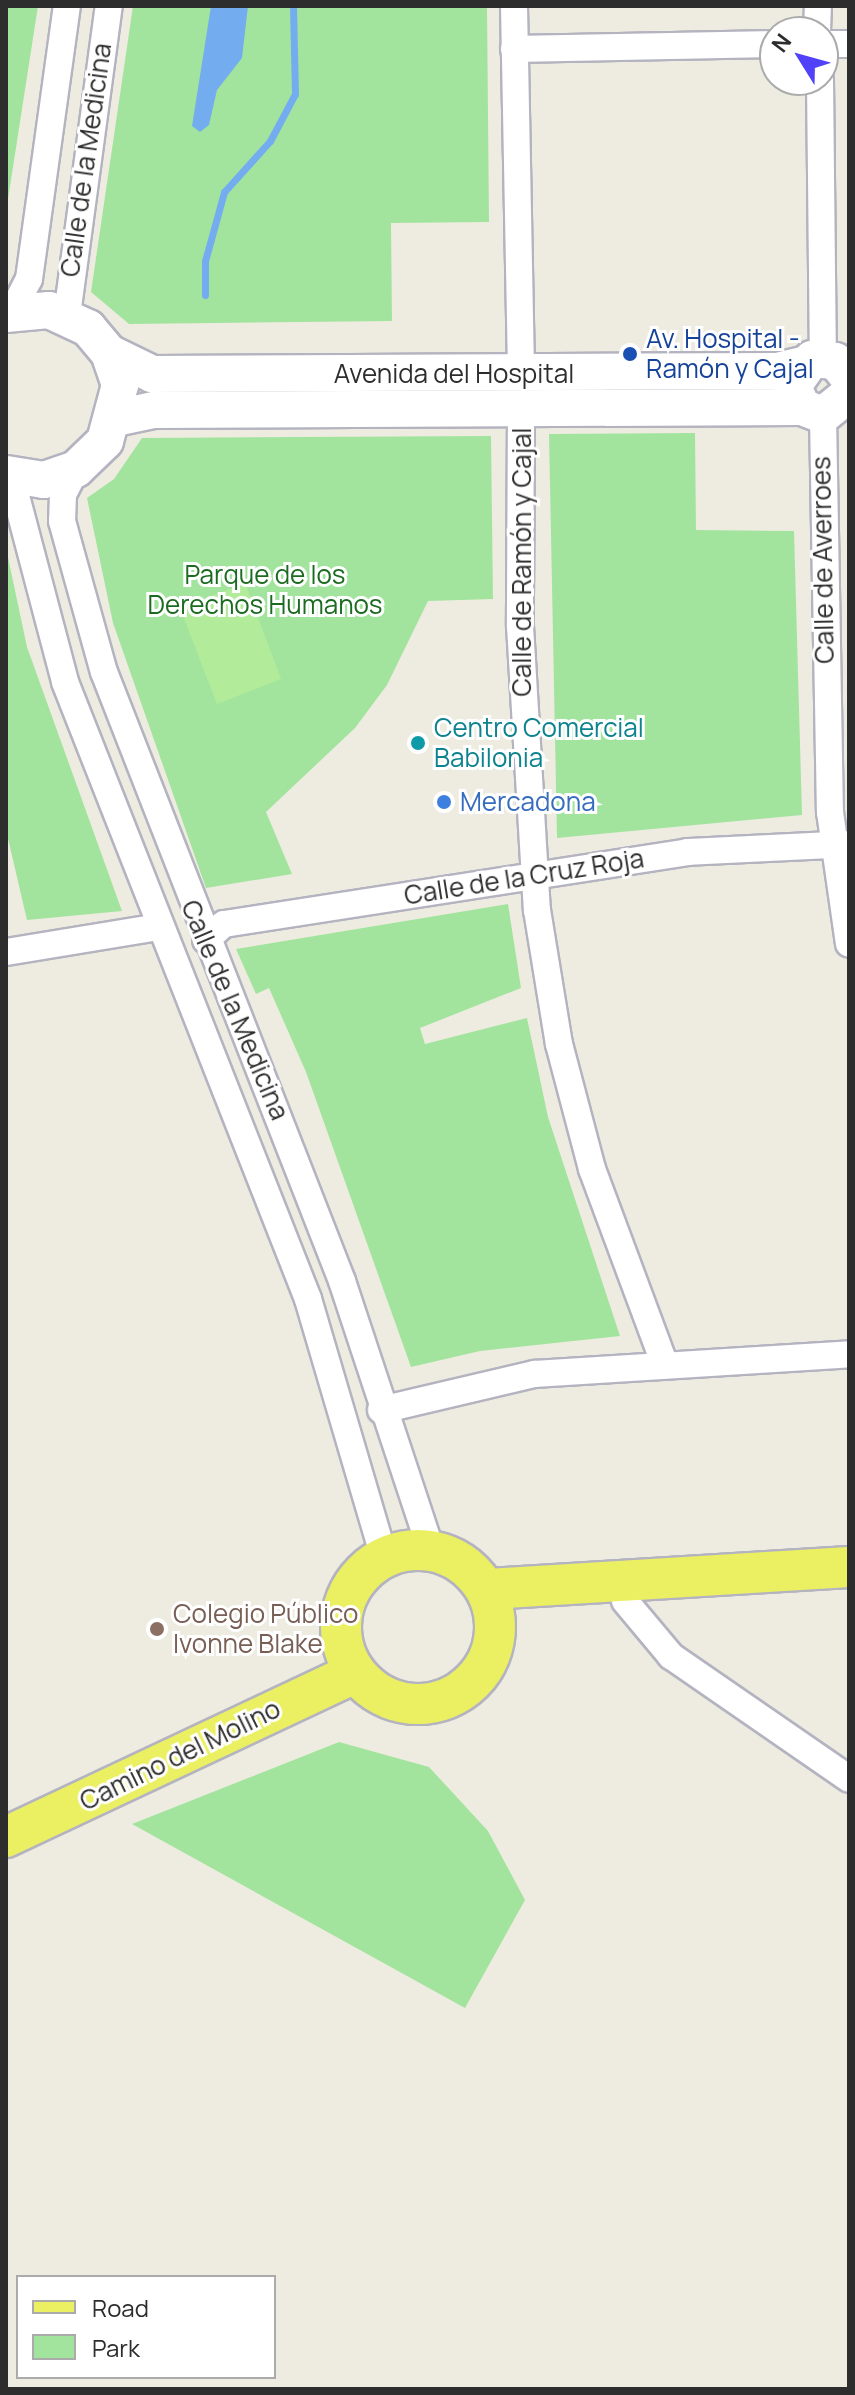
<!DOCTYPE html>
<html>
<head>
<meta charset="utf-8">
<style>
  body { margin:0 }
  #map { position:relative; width:855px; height:2395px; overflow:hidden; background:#eeece0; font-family:Manrope,sans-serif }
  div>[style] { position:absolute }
  .green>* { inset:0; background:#a2e49d }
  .pitch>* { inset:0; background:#b2eb99 }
  .water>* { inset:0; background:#74adef }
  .stream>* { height:7px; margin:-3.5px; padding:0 3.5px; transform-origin:3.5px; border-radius:3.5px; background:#74adef }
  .roads { filter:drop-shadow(2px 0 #b4b3c0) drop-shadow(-2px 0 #b4b3c0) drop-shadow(0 2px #b4b3c0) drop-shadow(0 -2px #b4b3c0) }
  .street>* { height:26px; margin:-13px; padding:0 13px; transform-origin:13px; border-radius:13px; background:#fff }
  .secondary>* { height:36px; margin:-18px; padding:0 18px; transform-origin:18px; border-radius:18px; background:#fff }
  .primary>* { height:40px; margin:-20px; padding:0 20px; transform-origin:20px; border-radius:20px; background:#ebf062 }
  .primary>.ring { margin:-20px; padding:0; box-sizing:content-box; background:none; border:40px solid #ebf062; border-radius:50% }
  .dots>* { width:22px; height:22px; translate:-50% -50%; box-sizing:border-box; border:4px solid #fff; border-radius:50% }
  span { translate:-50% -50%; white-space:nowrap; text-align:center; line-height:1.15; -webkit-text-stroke:6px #fff; paint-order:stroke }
  .street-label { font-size:26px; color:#2d2d2d }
  .transit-label { font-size:26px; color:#164399 }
  .left { translate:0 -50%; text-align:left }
  .park-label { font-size:26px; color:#1b6b20 }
  .culture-label { font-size:26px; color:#0d838f }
  .shop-label { font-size:26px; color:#366cbe }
  .education-label { font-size:26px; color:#785e54 }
  .frame { position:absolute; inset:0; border:8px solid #2d2d2d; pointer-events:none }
  .legend { position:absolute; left:16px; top:2275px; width:260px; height:104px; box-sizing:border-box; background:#fff; border:2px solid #ababab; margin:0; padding:10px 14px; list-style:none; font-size:24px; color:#2d2d2d }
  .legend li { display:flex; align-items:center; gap:16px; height:40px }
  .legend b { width:40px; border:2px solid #ababab }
  .north { position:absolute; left:759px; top:16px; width:80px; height:80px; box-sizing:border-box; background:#fff; border:2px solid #ababab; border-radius:50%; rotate:307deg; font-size:22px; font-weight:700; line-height:32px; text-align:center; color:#2d2d2d }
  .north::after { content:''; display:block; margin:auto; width:28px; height:36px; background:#5141f9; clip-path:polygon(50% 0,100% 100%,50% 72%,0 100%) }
</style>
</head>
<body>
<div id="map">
  <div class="green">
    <div style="clip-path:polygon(6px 6px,38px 6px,6px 212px)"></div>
    <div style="clip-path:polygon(133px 6px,487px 6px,489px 222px,391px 223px,392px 321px,129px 324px,91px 292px)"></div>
    <div style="clip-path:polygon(695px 433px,696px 530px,794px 531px,802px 815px,557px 838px,549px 434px)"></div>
    <div style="clip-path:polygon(491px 436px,493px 599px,428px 601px,387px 685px,355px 728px,266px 812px,292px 874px,206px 888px,113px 623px,87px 498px,114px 479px,142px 438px)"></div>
    <div style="clip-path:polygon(6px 548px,27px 647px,122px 911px,27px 920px,6px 830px)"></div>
    <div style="clip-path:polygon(508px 904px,521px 988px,420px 1028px,425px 1044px,527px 1018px,548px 1117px,620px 1336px,480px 1351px,411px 1367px,306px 1072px,269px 988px,256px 994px,236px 949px)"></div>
    <div style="clip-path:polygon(339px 1742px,429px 1767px,488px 1831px,525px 1900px,465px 2008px,132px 1824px)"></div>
  </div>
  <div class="pitch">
    <div style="clip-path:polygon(245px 583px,281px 679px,217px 704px,180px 608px)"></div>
  </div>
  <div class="water">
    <div style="clip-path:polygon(211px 6px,248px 6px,242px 58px,217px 90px,209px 125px,200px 132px,192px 126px)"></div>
  </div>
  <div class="stream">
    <div style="left:205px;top:295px;width:34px;rotate:-90deg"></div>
    <div style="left:205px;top:261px;width:72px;rotate:-74.6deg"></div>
    <div style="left:224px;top:192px;width:69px;rotate:-48deg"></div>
    <div style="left:270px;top:141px;width:53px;rotate:-62deg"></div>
    <div style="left:295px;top:94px;width:88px;rotate:-91.3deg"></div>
  </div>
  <div class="roads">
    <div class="street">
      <div style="left:514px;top:6px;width:368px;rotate:88.9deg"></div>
      <div style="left:817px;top:32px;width:26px;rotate:-88deg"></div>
      <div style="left:823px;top:44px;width:26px"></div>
      <div style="left:514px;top:49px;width:261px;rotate:-1.1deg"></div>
      <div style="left:820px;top:80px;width:277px;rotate:89.4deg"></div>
      <div style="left:12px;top:312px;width:37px;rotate:-63deg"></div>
      <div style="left:29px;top:279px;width:276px;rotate:-82.1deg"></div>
      <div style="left:67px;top:315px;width:312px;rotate:-82.3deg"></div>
      <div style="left:521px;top:410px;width:216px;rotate:90.3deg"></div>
      <div style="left:520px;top:626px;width:285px;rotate:86.6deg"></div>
      <div style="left:537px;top:910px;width:136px;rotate:80.7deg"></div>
      <div style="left:559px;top:1044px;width:129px;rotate:75.2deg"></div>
      <div style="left:592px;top:1169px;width:209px;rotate:69.6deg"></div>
      <div style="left:823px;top:415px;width:397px;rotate:89deg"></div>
      <div style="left:830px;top:812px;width:133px;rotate:81.8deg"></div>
      <div style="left:76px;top:469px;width:28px;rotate:117deg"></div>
      <div style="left:63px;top:494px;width:27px;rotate:92deg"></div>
      <div style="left:62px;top:521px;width:157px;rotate:74.5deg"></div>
      <div style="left:104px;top:672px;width:654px;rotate:68.65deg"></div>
      <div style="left:342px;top:1281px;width:283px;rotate:71.7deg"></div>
      <div style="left:11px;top:477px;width:212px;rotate:75.2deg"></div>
      <div style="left:65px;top:682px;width:663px;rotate:68.5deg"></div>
      <div style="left:308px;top:1299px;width:269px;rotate:73.6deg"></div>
      <div style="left:206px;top:940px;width:24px;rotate:-42deg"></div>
      <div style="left:224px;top:924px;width:469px;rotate:-8.8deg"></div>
      <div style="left:687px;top:852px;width:162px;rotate:-2.8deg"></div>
      <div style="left:6px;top:952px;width:154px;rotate:-9.3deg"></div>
      <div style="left:381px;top:1410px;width:158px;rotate:-13.2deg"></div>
      <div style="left:535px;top:1374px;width:315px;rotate:-3.6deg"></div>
      <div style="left:625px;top:1601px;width:72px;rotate:50.1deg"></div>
      <div style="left:671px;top:1656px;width:216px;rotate:34.6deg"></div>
    </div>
    <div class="secondary">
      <div style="left:6px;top:314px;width:43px;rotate:-5.3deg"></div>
      <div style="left:49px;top:310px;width:43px;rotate:24.8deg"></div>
      <div style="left:88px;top:328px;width:33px;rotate:50deg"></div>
      <div style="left:109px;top:353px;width:34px;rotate:71deg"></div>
      <div style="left:120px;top:385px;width:58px;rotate:105deg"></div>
      <div style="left:105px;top:441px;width:40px;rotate:136deg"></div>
      <div style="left:76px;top:469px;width:34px;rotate:161deg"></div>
      <div style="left:44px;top:480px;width:38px;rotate:-171deg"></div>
      <div style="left:109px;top:353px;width:48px;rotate:26deg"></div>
      <div style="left:152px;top:374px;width:625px;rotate:-0.28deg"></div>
      <div style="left:777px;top:371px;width:26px;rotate:-13deg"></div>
      <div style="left:849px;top:378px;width:22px;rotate:-129deg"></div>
      <div style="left:835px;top:361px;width:23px;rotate:-175deg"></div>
      <div style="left:812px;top:359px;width:33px;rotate:125deg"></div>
      <div style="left:793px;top:386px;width:23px;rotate:67deg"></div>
      <div style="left:802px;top:407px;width:22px;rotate:21deg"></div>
      <div style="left:823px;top:415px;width:33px;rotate:-39deg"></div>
      <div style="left:116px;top:418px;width:40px;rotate:-12deg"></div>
      <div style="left:155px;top:410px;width:647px;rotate:-0.27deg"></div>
    </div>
    <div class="primary">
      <div class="ring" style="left:341px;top:1550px;width:114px;height:114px"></div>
      <div style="left:488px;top:1589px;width:362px;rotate:-3.5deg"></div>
      <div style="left:6px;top:1837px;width:386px;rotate:-25.2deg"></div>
    </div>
  </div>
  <div class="dots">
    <div style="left:630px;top:354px;background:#1a4fb4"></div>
    <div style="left:418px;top:743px;background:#0f9aa8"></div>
    <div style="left:444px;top:802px;background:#3f7fe0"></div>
    <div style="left:157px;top:1629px;background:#8d6e63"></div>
  </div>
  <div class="street-label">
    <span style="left:86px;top:160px;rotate:-82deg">Calle de la Medicina</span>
    <span style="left:454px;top:374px">Avenida del Hospital</span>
    <span style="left:823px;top:560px;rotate:-91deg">Calle de Averroes</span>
    <span style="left:522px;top:562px;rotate:-90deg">Calle de Ramón y Cajal</span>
    <span style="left:524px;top:877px;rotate:-9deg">Calle de la Cruz Roja</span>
    <span style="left:235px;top:1010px;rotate:67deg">Calle de la Medicina</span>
    <span style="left:180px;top:1755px;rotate:-26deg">Camino del Molino</span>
  </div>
  <div class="transit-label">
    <span class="left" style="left:646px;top:354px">Av. Hospital -<br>Ramón y Cajal</span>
  </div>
  <div class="park-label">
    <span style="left:265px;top:590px">Parque de los<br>Derechos Humanos</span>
  </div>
  <div class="culture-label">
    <span class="left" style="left:434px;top:743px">Centro Comercial<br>Babilonia</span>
  </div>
  <div class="shop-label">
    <span class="left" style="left:460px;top:802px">Mercadona</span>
  </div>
  <div class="education-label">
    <span class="left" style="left:173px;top:1629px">Colegio Público<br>Ivonne Blake</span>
  </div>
  <div class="frame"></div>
  <ul class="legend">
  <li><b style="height:10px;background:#ebf062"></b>Road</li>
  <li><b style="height:22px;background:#a2e49d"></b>Park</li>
  </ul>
  <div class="north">N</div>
</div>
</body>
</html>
